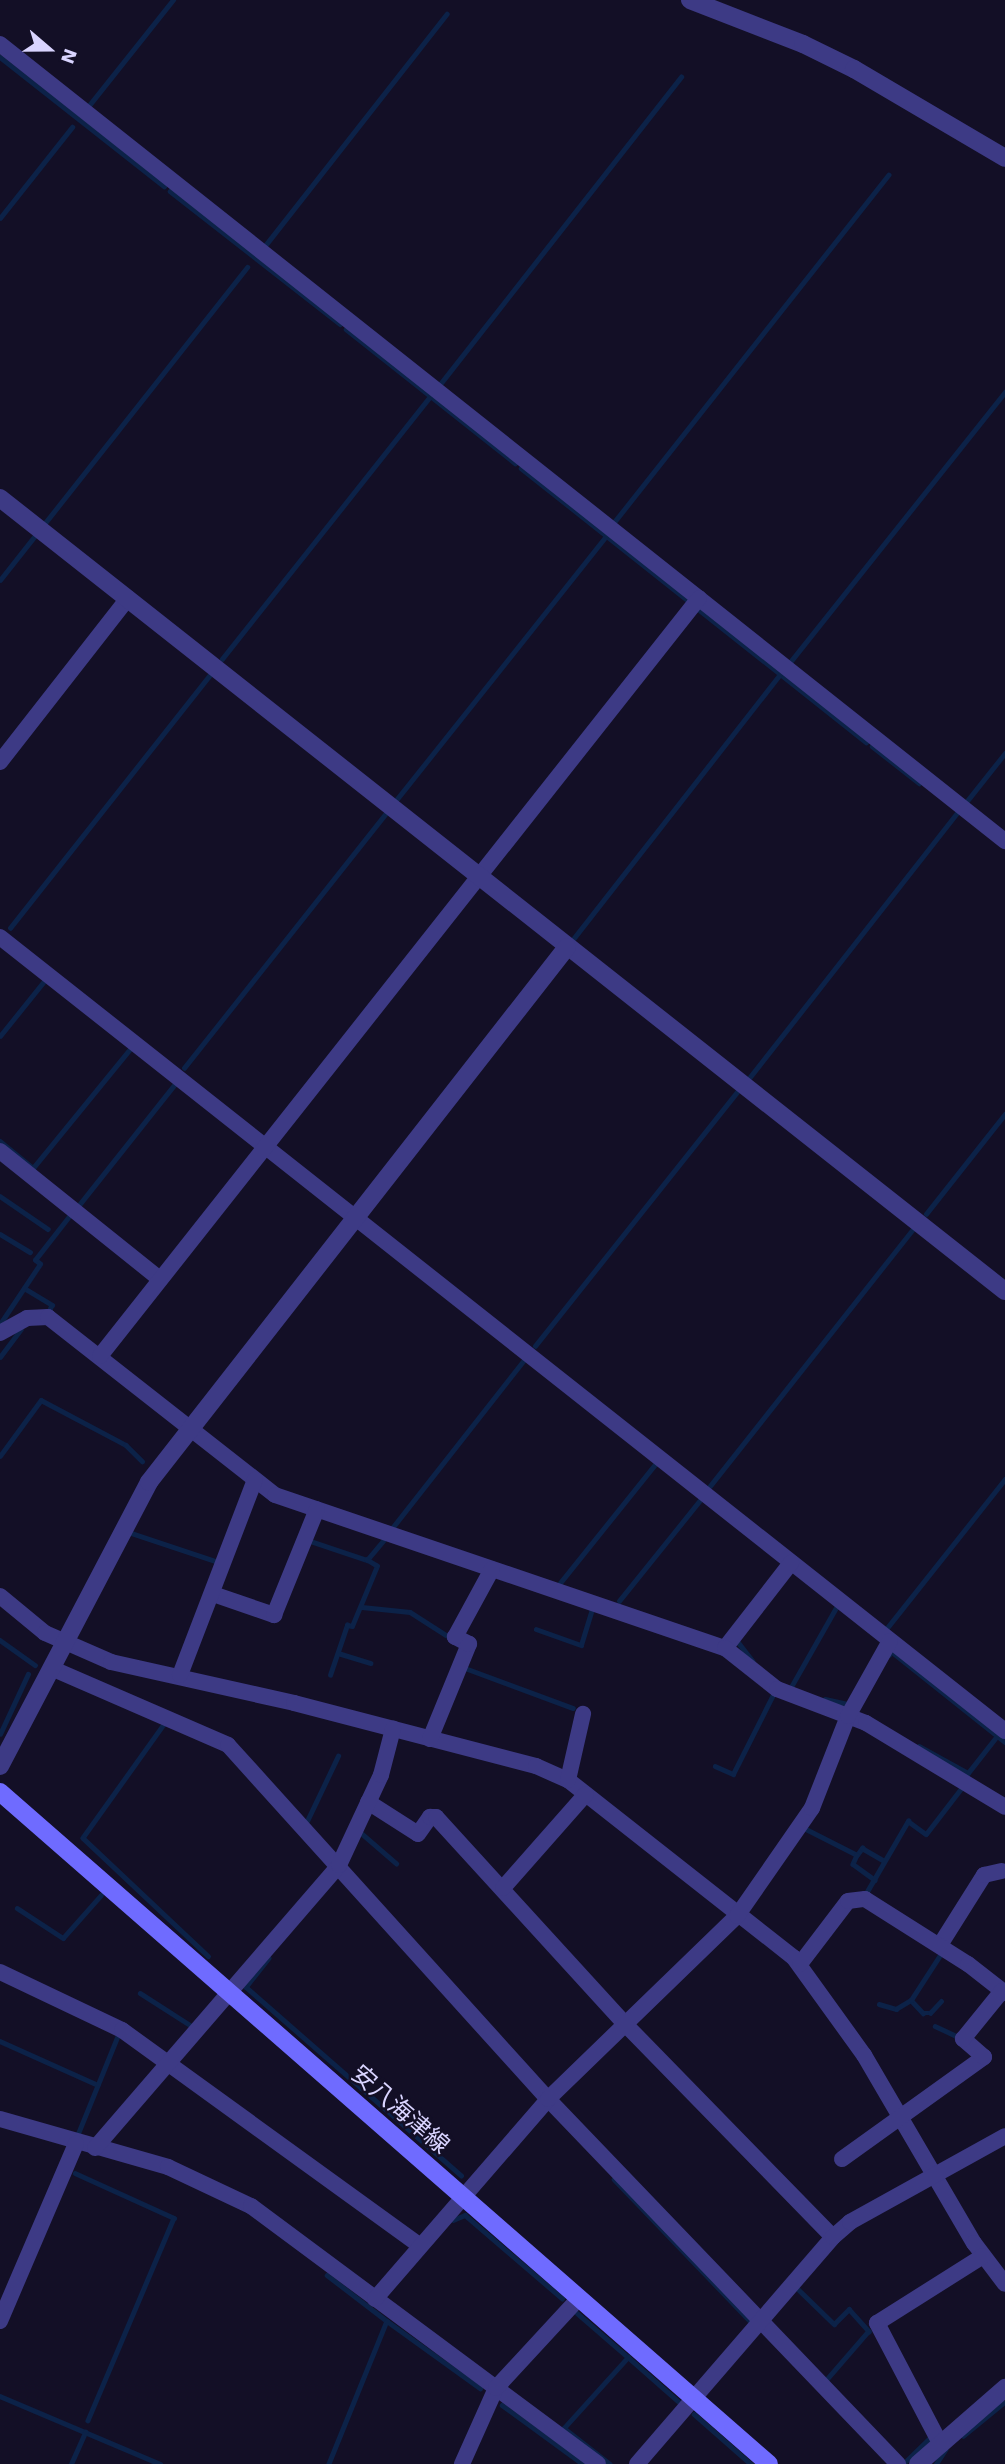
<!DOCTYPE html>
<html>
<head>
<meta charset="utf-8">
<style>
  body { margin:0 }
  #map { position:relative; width:1005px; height:2464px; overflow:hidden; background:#130f26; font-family:"Work Sans","Noto Sans JP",sans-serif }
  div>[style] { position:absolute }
  .stream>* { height:4.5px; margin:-2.25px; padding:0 2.25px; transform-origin:2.25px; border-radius:2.25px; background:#0c2248 }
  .minor>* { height:16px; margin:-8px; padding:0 8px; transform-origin:8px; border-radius:8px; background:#3d3a85 }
  .tertiary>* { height:18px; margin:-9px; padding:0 9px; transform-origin:9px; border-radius:9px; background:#3d3a85 }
  .secondary>* { height:18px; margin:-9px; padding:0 9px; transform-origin:9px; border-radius:9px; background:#6f6bff }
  span { translate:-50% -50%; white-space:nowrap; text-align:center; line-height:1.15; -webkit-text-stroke:5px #130f26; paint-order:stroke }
  .street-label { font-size:24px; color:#d9d4ff }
  .north { position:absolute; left:14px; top:14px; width:70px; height:70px; -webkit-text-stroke:5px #130f26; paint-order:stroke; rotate:110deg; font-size:19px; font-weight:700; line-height:28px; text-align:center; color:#d9d4ff }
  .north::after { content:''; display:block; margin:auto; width:24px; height:32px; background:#d9d4ff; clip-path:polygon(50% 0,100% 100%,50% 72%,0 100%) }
</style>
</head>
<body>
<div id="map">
  <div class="stream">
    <div style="left:0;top:57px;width:209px;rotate:38.2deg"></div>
    <div style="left:87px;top:108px;width:138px;rotate:-51.5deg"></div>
    <div style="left:170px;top:191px;width:216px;rotate:38deg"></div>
    <div style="left:0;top:218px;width:116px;rotate:-51.6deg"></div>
    <div style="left:264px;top:247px;width:296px;rotate:-51.9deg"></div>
    <div style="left:346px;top:329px;width:216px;rotate:38.4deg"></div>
    <div style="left:441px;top:383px;width:389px;rotate:-51.9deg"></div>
    <div style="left:521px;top:468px;width:216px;rotate:38.4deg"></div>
    <div style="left:615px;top:521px;width:441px;rotate:-51.7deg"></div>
    <div style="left:45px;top:523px;width:326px;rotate:-51.7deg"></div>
    <div style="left:0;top:580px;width:55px;rotate:-51.7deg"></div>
    <div style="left:697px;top:608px;width:216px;rotate:38.4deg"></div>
    <div style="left:222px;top:659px;width:337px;rotate:-51.6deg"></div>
    <div style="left:791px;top:661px;width:344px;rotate:-51.5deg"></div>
    <div style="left:872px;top:746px;width:60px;rotate:38.2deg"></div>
    <div style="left:397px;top:799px;width:336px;rotate:-51.5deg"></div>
    <div style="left:967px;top:801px;width:61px;rotate:-51.6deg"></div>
    <div style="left:10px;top:928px;width:321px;rotate:-51.7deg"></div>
    <div style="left:574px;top:938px;width:336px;rotate:-52deg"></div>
    <div style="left:0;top:1036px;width:72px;rotate:-51.2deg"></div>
    <div style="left:184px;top:1068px;width:324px;rotate:-51.6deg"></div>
    <div style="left:750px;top:1077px;width:337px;rotate:-51.9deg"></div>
    <div style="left:0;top:1141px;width:43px;rotate:39.3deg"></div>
    <div style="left:33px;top:1168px;width:155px;rotate:-50.8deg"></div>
    <div style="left:0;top:1196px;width:58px;rotate:34.5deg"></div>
    <div style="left:79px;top:1205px;width:154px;rotate:-51.6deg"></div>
    <div style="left:926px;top:1214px;width:127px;rotate:-51.7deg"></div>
    <div style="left:0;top:1234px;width:35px;rotate:31deg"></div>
    <div style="left:24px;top:1288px;width:33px;rotate:31deg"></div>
    <div style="left:52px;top:1305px;width:8px;rotate:113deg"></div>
    <div style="left:0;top:1324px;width:72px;rotate:-56.3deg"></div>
    <div style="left:40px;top:1264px;width:6px;rotate:-141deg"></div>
    <div style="left:35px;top:1260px;width:58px;rotate:-52deg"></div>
    <div style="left:535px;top:1346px;width:325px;rotate:-51.5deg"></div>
    <div style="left:0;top:1357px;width:34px;rotate:-53deg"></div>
    <div style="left:0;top:1456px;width:69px;rotate:-53.8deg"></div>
    <div style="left:41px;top:1400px;width:96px;rotate:27.9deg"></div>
    <div style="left:126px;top:1445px;width:23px;rotate:45deg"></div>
    <div style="left:710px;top:1486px;width:326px;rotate:-51.7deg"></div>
    <div style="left:393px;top:1527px;width:212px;rotate:-51.9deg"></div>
    <div style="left:131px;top:1533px;width:92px;rotate:18.4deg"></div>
    <div style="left:310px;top:1541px;width:60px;rotate:18.4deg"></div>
    <div style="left:367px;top:1560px;width:25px;rotate:-50deg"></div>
    <div style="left:560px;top:1583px;width:154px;rotate:-51.3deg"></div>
    <div style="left:619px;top:1601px;width:131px;rotate:-51.2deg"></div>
    <div style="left:362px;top:1607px;width:48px;rotate:5.9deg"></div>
    <div style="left:410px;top:1612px;width:43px;rotate:32.6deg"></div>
    <div style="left:887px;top:1628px;width:190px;rotate:-51.6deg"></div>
    <div style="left:536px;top:1629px;width:48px;rotate:19.6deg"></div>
    <div style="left:581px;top:1645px;width:37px;rotate:-73deg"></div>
    <div style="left:0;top:1640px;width:43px;rotate:35.5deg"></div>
    <div style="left:738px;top:1642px;width:24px;rotate:52deg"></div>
    <div style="left:338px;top:1653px;width:34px;rotate:17deg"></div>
    <div style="left:889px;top:1655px;width:4px;rotate:-63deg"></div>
    <div style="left:891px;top:1651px;width:146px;rotate:38.6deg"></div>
    <div style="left:465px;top:1668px;width:115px;rotate:20.3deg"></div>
    <div style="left:330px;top:1675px;width:53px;rotate:-71.2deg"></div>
    <div style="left:347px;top:1625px;width:5px;rotate:11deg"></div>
    <div style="left:352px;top:1626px;width:65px;rotate:-67.4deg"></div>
    <div style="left:377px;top:1566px;width:12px;rotate:-149deg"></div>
    <div style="left:791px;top:1687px;width:93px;rotate:-60.4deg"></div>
    <div style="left:825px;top:1699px;width:24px;rotate:12deg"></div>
    <div style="left:165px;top:1723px;width:141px;rotate:125.5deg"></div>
    <div style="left:83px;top:1838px;width:172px;rotate:43.3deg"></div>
    <div style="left:0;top:1734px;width:66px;rotate:-65deg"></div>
    <div style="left:919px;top:1746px;width:56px;rotate:28.9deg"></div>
    <div style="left:968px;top:1773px;width:47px;rotate:-51.9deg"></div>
    <div style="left:715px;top:1766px;width:20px;rotate:24deg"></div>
    <div style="left:733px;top:1774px;width:91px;rotate:-63.2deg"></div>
    <div style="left:307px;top:1821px;width:72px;rotate:-64.5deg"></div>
    <div style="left:806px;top:1829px;width:57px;rotate:27deg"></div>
    <div style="left:857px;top:1855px;width:9px;rotate:-54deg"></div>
    <div style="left:862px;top:1848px;width:24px;rotate:30deg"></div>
    <div style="left:360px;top:1832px;width:48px;rotate:40.7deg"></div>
    <div style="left:857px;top:1855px;width:10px;rotate:114deg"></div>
    <div style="left:853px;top:1864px;width:27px;rotate:36deg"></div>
    <div style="left:865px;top:1895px;width:86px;rotate:-59.8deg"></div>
    <div style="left:908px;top:1821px;width:22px;rotate:36deg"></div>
    <div style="left:926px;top:1834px;width:61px;rotate:-52.4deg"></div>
    <div style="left:17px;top:1908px;width:55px;rotate:33.1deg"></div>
    <div style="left:63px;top:1938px;width:57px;rotate:-48.5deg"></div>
    <div style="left:269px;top:1958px;width:37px;rotate:128deg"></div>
    <div style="left:246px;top:1987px;width:286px;rotate:41.2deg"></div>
    <div style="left:140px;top:1993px;width:59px;rotate:32.6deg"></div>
    <div style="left:911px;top:2000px;width:18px;rotate:47deg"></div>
    <div style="left:923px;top:2013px;width:7px"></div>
    <div style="left:930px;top:2013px;width:16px;rotate:-47deg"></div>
    <div style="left:879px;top:2004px;width:18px;rotate:16deg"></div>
    <div style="left:896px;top:2009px;width:17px;rotate:-31deg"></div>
    <div style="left:911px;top:2000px;width:57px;rotate:-57.1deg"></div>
    <div style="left:935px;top:2026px;width:26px;rotate:25deg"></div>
    <div style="left:0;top:2041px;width:107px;rotate:24.2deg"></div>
    <div style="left:77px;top:2136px;width:109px;rotate:-67.9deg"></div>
    <div style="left:75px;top:2173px;width:109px;rotate:24.4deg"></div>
    <div style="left:174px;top:2218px;width:220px;rotate:113deg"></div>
    <div style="left:614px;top:2179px;width:198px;rotate:46.2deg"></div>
    <div style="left:453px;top:2220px;width:13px;rotate:-23deg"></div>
    <div style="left:465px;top:2215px;width:128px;rotate:40.6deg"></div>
    <div style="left:327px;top:2275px;width:76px;rotate:37.5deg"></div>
    <div style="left:387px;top:2321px;width:154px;rotate:112.1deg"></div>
    <div style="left:797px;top:2288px;width:52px;rotate:44.2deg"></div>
    <div style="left:834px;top:2324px;width:21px;rotate:-45deg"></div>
    <div style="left:849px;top:2309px;width:30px;rotate:48deg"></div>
    <div style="left:869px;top:2331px;width:67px;rotate:130.8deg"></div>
    <div style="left:577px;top:2313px;width:67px;rotate:40.8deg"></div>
    <div style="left:387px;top:2321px;width:115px;rotate:35.8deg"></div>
    <div style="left:0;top:2396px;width:174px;rotate:23deg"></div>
    <div style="left:502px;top:2405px;width:100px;rotate:36.1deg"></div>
    <div style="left:694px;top:2414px;width:76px;rotate:41.3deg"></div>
    <div style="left:564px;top:2428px;width:58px;rotate:38deg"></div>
    <div style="left:563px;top:2429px;width:97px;rotate:-47.9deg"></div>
    <div style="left:628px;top:2357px;width:68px;rotate:41.4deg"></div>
    <div style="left:963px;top:2436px;width:52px;rotate:-39.5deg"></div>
    <div style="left:906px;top:2461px;width:33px;rotate:-44deg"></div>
    <div style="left:71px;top:2464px;width:35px;rotate:-66deg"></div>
    <div style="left:936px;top:2464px;width:17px;rotate:-57deg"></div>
  </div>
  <div class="minor">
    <div style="left:0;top:44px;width:1283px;rotate:38.42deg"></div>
    <div style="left:0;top:762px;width:208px;rotate:-52deg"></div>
    <div style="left:0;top:937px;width:1281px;rotate:38.31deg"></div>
    <div style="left:0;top:1151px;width:205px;rotate:38.7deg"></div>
    <div style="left:0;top:1333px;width:31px;rotate:-29deg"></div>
    <div style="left:27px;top:1318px;width:21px;rotate:-3deg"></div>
    <div style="left:48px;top:1317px;width:288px;rotate:38.1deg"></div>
    <div style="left:275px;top:1495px;width:475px;rotate:18.8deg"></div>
    <div style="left:725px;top:1648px;width:108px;rotate:-52.2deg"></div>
    <div style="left:100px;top:1356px;width:966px;rotate:-51.68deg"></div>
    <div style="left:213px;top:1594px;width:65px;rotate:19deg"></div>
    <div style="left:274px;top:1615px;width:114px;rotate:-67.9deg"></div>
    <div style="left:0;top:1596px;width:58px;rotate:39.4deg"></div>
    <div style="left:45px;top:1633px;width:72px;rotate:23.7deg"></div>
    <div style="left:111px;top:1662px;width:188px;rotate:12.6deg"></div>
    <div style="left:294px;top:1703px;width:250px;rotate:14.6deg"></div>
    <div style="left:536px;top:1766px;width:35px;rotate:24deg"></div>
    <div style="left:568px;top:1780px;width:288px;rotate:38.2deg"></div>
    <div style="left:794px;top:1958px;width:120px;rotate:54.2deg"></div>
    <div style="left:864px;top:2055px;width:218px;rotate:59.7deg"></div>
    <div style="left:974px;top:2243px;width:51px;rotate:52.9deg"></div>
    <div style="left:725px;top:1648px;width:66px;rotate:38.3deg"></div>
    <div style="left:777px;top:1689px;width:95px;rotate:20.9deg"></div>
    <div style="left:866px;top:1723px;width:162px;rotate:31.1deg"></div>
    <div style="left:51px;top:1668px;width:193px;rotate:23.5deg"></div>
    <div style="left:228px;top:1745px;width:477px;rotate:47.9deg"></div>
    <div style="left:548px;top:2099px;width:506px;rotate:46.2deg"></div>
    <div style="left:180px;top:1675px;width:209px;rotate:-69deg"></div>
    <div style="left:430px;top:1739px;width:103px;rotate:-67.7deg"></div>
    <div style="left:469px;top:1644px;width:16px;rotate:-153deg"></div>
    <div style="left:455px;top:1637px;width:77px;rotate:-61.4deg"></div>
    <div style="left:568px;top:1780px;width:68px;rotate:-77.2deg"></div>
    <div style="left:368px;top:1802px;width:59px;rotate:32.6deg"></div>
    <div style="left:418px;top:1834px;width:21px;rotate:-55deg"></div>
    <div style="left:430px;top:1817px;width:6px"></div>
    <div style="left:436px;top:1817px;width:282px;rotate:47.6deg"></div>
    <div style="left:626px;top:2025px;width:296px;rotate:45.7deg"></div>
    <div style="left:503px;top:1888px;width:125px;rotate:-48.6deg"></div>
    <div style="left:940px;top:1945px;width:83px;rotate:-57.8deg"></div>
    <div style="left:984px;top:1875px;width:18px;rotate:-13deg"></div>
    <div style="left:800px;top:1964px;width:79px;rotate:-52.7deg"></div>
    <div style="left:848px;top:1901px;width:17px;rotate:-7deg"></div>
    <div style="left:865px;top:1899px;width:122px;rotate:32.3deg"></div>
    <div style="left:968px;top:1964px;width:47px;rotate:38.1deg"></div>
    <div style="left:0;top:1972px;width:135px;rotate:25.4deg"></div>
    <div style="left:122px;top:2030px;width:368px;rotate:35.9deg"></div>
    <div style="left:0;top:2119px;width:175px;rotate:15.9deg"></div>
    <div style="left:168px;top:2167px;width:92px;rotate:25.2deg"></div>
    <div style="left:251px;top:2206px;width:432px;rotate:36.6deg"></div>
    <div style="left:95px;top:2148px;width:374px;rotate:-49.2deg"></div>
    <div style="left:339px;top:1865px;width:99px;rotate:-65deg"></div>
    <div style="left:381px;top:1775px;width:48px;rotate:-75.4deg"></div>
    <div style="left:842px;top:2159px;width:175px;rotate:-35.7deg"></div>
    <div style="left:984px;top:2057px;width:28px;rotate:-139deg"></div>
    <div style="left:963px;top:2039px;width:62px;rotate:-50.9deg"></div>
    <div style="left:375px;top:2299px;width:264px;rotate:-49.1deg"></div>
    <div style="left:548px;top:2099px;width:263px;rotate:-44.1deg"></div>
    <div style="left:737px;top:1916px;width:131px;rotate:-55.2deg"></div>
    <div style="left:812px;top:1808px;width:99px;rotate:-68.6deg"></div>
    <div style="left:848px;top:1716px;width:86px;rotate:-60.8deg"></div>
    <div style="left:0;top:2321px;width:193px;rotate:-66.8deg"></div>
    <div style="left:941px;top:2445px;width:138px;rotate:-117.7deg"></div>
    <div style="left:877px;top:2323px;width:125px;rotate:-32.3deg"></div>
    <div style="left:462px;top:2464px;width:83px;rotate:-65.9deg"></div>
    <div style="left:496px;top:2388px;width:122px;rotate:-47.3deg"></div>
    <div style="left:637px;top:2464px;width:300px;rotate:-49.2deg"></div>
    <div style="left:833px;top:2237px;width:23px;rotate:-41deg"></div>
    <div style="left:850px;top:2222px;width:177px;rotate:-29deg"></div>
  </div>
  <div class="tertiary">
    <div style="left:690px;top:0;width:121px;rotate:21.3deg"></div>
    <div style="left:803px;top:44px;width:57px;rotate:26.1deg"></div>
    <div style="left:854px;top:69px;width:175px;rotate:30.5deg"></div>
    <div style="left:0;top:498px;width:1280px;rotate:38.28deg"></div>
    <div style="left:0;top:1766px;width:321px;rotate:-62.3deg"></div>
    <div style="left:149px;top:1482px;width:679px;rotate:-52deg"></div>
    <div style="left:918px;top:2464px;width:116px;rotate:-41.1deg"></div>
  </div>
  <div class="secondary">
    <div style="left:0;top:1792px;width:1021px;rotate:41.15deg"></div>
  </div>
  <div class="street-label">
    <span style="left:400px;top:2110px;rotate:41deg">安八海津線</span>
  </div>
  <div class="north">N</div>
</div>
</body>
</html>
